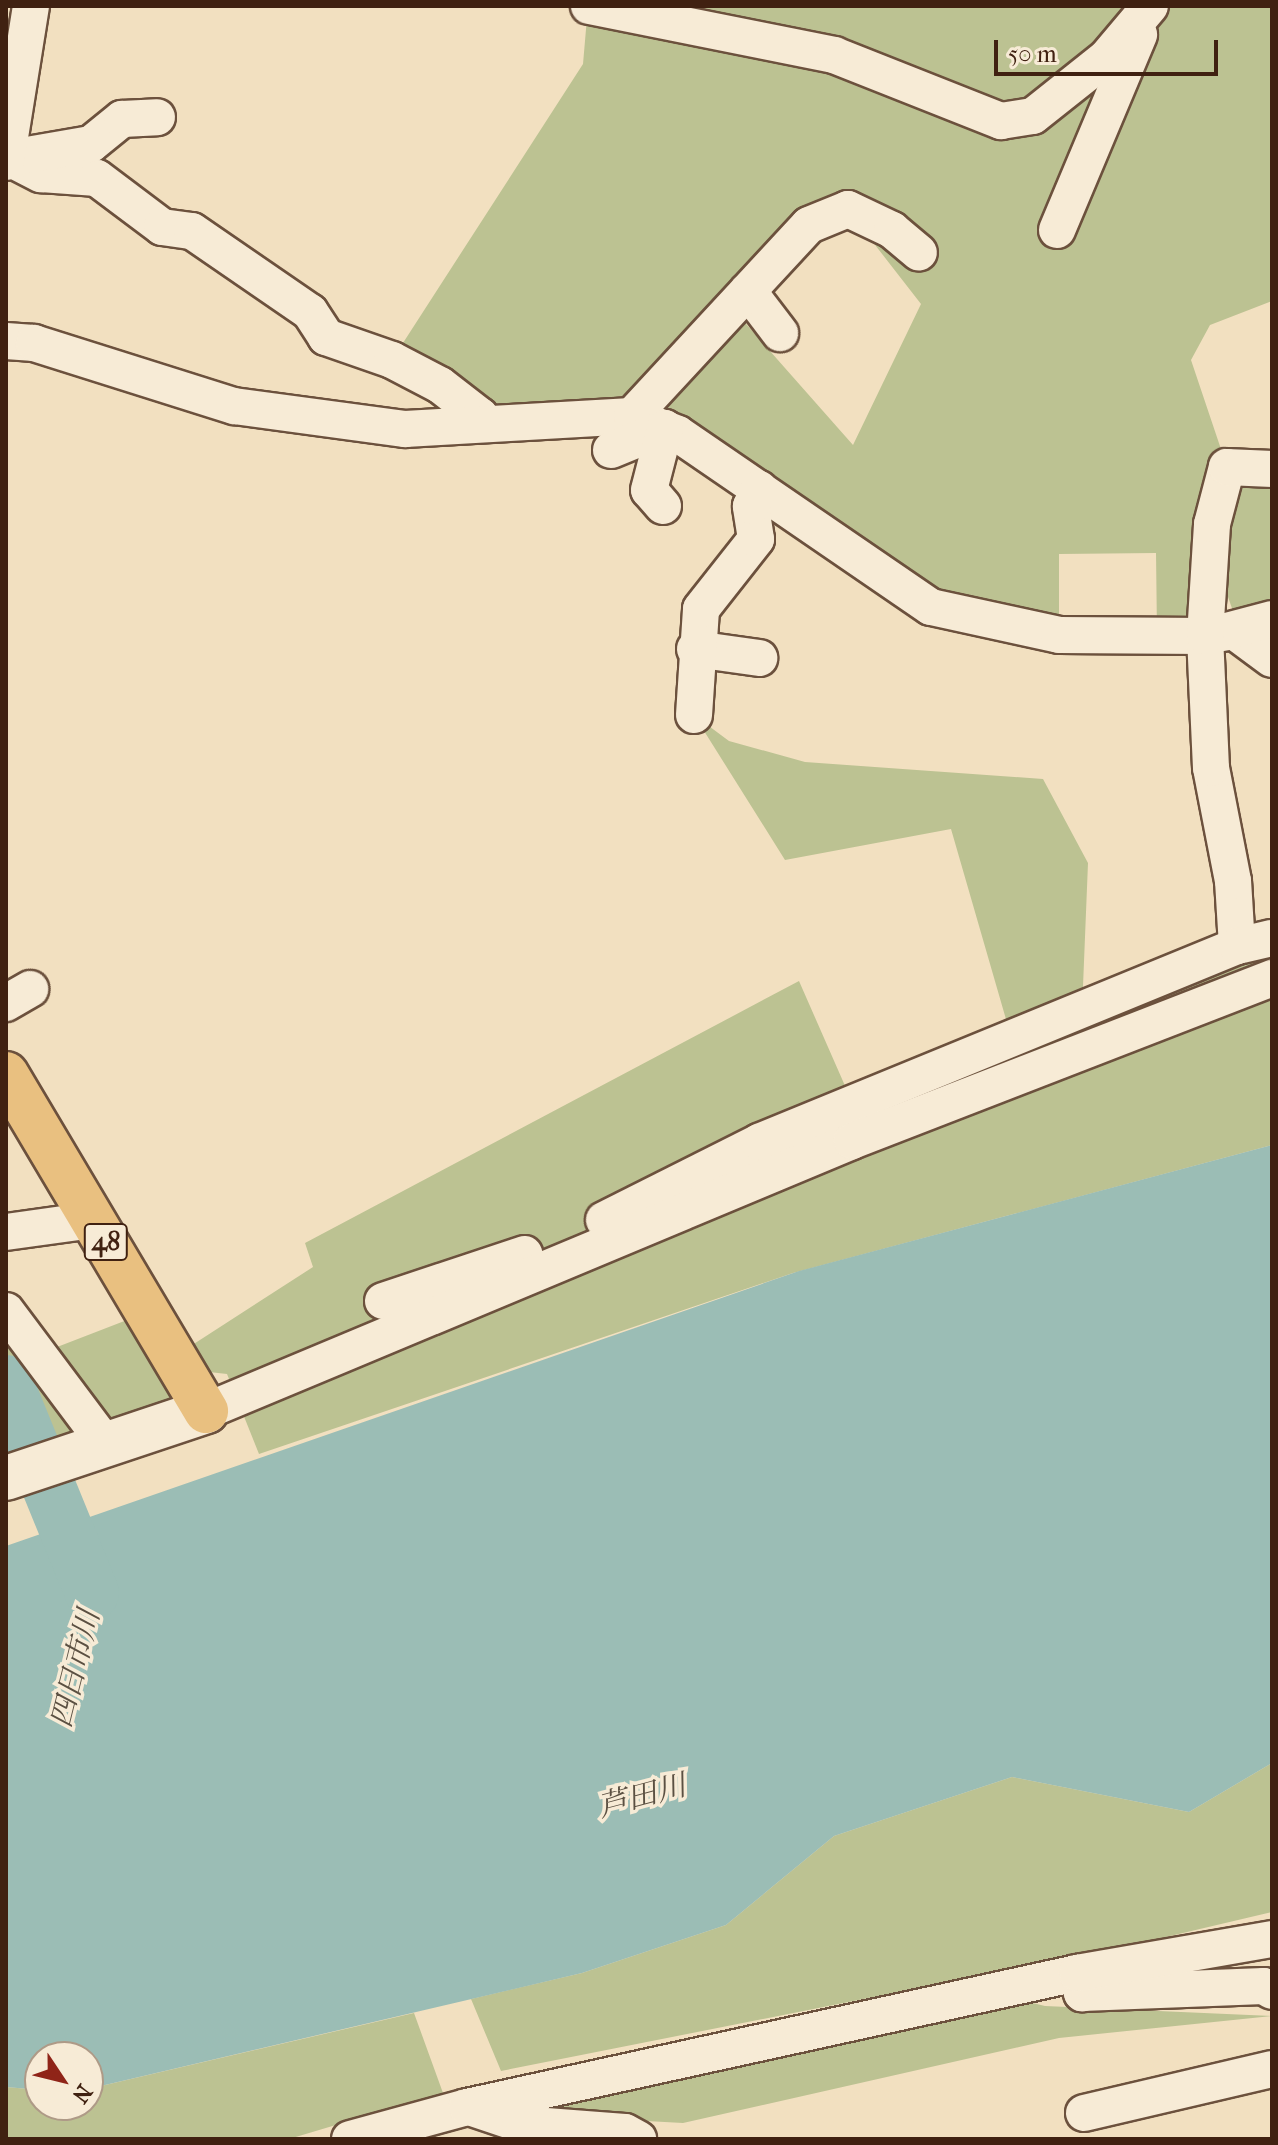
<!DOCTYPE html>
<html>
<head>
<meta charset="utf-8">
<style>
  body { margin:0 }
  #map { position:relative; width:1278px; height:2145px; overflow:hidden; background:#f2e0c0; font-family:"IM FELL French Canon","Noto Serif JP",serif }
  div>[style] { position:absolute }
  .green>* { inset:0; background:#bcc292 }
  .water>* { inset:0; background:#9bbdb5 }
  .river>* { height:54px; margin:-27px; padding:0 27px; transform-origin:27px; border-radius:27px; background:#9bbdb5 }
  .roads { filter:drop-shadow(2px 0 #6c513d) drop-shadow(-2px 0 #6c513d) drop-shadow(0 2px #6c513d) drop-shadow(0 -2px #6c513d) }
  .minor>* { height:36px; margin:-18px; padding:0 18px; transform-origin:18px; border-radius:18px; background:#f7ebd6 }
  .tertiary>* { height:44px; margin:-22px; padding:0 22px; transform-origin:22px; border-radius:22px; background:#f7ebd6 }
  .primary>* { height:44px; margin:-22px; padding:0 22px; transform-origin:22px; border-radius:22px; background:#e9c080 }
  span { translate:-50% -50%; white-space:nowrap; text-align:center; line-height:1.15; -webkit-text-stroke:7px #f7ebd6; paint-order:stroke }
  .shield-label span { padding:2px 6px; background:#f7ebd6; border:2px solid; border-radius:6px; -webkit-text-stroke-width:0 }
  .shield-label { font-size:26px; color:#402111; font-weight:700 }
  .water-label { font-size:30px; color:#5b5042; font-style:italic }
  .frame { position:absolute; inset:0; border:8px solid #402111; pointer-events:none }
  .north { position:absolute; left:24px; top:2041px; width:80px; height:80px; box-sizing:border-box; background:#f7ebd6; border:2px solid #ae9a87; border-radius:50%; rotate:125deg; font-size:22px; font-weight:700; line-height:32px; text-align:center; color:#402111 }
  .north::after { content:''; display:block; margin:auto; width:28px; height:36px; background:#8f2418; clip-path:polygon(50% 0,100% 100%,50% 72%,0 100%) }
  .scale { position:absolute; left:994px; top:40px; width:224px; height:36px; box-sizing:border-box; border:4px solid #402111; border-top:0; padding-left:10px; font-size:24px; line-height:28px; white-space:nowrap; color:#402111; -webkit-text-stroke:6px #f7ebd6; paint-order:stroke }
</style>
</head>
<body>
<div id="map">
  <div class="green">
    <div style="clip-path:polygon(evenodd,588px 6px,1272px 6px,1272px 301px,1210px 325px,1191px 360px,1227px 467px,1205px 636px,1157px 634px,1156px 553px,1059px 554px,1059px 635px,931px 607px,678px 434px,503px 424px,392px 360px,583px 64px,588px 6px,837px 196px,921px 304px,853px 445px,732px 308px,837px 196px)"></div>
    <div style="clip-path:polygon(1237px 476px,1272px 482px,1272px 611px,1235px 617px,1220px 574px)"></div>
    <div style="clip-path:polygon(694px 715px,729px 741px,805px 762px,1043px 779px,1088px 863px,1082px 1011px,1256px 945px,1264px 981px,1272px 979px,1272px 1145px,793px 1273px,259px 1454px,227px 1374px,200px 1371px,186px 1349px,313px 1267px,305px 1243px,799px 981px,853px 1104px,1012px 1040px,951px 829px,785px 860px)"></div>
    <div style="clip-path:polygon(6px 1312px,39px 1354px,127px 1320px,173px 1400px,6px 1478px)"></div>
    <div style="clip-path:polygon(1272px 1763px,1272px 1912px,1115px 1949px,501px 2071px,471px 1999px,582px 1973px,726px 1925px,834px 1836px,1012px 1777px,1189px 1812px)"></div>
    <div style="clip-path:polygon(1012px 1998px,1045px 2006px,1272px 2016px,1059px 2038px,683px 2123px,536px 2115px,531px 2104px)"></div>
    <div style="clip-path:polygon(414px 2013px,443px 2093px,289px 2139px,6px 2139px,6px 2087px,40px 2090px,40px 2105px,88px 2105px,88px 2089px)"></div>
  </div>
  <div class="water">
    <div style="clip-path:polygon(1272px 1145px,1272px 1763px,1189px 1812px,1012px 1777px,834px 1836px,726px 1925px,582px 1973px,88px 2089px,88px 2057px,40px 2057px,40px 2090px,6px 2087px,6px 1546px,799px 1271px)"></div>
  </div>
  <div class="river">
    <div style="left:6px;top:1382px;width:228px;rotate:67.8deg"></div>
  </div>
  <div class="roads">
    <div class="minor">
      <div style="left:589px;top:6px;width:250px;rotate:11.3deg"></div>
      <div style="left:834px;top:55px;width:180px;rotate:21.6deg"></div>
      <div style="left:1001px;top:121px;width:32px;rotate:-9deg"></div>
      <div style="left:1033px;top:116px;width:93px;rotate:-38.5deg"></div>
      <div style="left:1106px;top:58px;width:68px;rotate:-49.8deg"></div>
      <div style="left:9px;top:158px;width:36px;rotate:27deg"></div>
      <div style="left:41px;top:174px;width:56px;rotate:4.1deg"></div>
      <div style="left:97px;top:178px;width:81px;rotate:37deg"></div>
      <div style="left:162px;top:227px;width:30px;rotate:8deg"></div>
      <div style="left:192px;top:231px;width:143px;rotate:34.5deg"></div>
      <div style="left:310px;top:312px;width:30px;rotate:57deg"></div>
      <div style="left:326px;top:337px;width:70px;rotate:19.2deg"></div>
      <div style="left:392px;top:360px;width:54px;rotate:27.5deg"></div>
      <div style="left:440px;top:385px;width:51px;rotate:37.8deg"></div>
      <div style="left:480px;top:416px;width:8px;rotate:76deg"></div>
      <div style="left:10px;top:158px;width:82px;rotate:-9.8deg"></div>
      <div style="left:91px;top:144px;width:40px;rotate:-39deg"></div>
      <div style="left:122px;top:119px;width:35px;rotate:-3deg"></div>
      <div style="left:6px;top:162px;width:158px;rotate:-80.9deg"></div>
      <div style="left:1057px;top:230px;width:212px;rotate:-67.2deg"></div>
      <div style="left:748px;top:291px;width:53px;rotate:52.7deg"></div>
      <div style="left:6px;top:341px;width:28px;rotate:4deg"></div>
      <div style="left:34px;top:343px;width:210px;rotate:17.5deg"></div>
      <div style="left:234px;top:406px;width:173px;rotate:7.7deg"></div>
      <div style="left:405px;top:429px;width:227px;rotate:-3.3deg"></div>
      <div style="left:632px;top:416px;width:49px;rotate:21.4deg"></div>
      <div style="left:678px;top:434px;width:306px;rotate:34.4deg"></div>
      <div style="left:931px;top:607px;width:131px;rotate:12.3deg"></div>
      <div style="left:1059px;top:635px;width:146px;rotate:0.4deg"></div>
      <div style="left:1205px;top:636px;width:29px;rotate:-10deg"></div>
      <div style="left:1234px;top:631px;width:47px;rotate:36.4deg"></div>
      <div style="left:632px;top:416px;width:260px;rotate:-47.2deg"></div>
      <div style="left:809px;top:225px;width:42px;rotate:-22.3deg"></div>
      <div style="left:848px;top:209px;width:49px;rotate:25.5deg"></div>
      <div style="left:892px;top:230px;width:35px;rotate:40deg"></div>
      <div style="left:611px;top:450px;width:58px;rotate:-22.2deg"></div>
      <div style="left:663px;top:506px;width:21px;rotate:-131deg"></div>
      <div style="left:649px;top:490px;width:64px;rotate:-75.5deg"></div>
      <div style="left:1227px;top:631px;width:47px;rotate:-14.9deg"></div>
      <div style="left:695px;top:649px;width:65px;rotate:8deg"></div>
      <div style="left:694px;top:715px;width:106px;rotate:-86.2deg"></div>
      <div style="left:701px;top:609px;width:89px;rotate:-51.8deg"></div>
      <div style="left:756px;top:539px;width:33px;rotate:-99deg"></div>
      <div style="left:751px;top:506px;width:19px;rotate:-65deg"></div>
      <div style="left:1237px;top:946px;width:65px;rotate:-93.5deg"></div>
      <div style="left:1233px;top:881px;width:115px;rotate:-101deg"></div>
      <div style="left:1211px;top:768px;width:132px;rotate:-92.6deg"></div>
      <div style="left:1205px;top:636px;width:112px;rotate:-86.4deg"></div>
      <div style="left:1212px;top:524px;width:59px;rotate:-75.3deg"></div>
      <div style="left:1227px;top:467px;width:45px;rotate:2.5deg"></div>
      <div style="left:6px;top:1003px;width:28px;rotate:-30deg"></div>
      <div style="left:604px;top:1220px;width:174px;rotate:-26.7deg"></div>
      <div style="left:759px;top:1142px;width:517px;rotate:-22.3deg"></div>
      <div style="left:1237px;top:946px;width:36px;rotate:-13deg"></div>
      <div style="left:6px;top:1232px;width:88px;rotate:-7.9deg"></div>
      <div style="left:383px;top:1301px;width:149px;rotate:-18.4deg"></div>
      <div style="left:6px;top:1311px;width:169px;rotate:53.2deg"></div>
      <div style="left:206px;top:1411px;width:700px;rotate:-22.68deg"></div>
      <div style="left:852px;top:1141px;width:451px;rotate:-21.2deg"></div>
      <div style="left:1078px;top:1979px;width:15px;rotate:74deg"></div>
      <div style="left:1082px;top:1993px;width:182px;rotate:-2.2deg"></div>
      <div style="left:1264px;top:1986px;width:9px;rotate:32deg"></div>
      <div style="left:472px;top:2108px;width:51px;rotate:18.4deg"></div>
      <div style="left:520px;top:2124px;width:105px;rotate:4.4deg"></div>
      <div style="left:625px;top:2132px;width:15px;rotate:28deg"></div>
      <div style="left:1084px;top:2113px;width:193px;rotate:-13.2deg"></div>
      <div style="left:350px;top:2139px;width:121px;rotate:-15.3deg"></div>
      <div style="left:467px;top:2107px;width:625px;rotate:-12.39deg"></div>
      <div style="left:1077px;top:1973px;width:198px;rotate:-9.9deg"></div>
    </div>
    <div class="tertiary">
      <div style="left:6px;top:1478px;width:211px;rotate:-18.5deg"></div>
    </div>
    <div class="primary">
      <div style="left:6px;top:1074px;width:392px;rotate:59.3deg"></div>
    </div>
  </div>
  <div class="shield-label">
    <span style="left:106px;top:1242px">48</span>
  </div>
  <div class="water-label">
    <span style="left:76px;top:1669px;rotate:-76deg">四日市川</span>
    <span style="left:642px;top:1797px;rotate:-15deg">芦田川</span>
  </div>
  <div class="frame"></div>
  <div class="north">N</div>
  <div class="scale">50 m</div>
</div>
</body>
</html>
